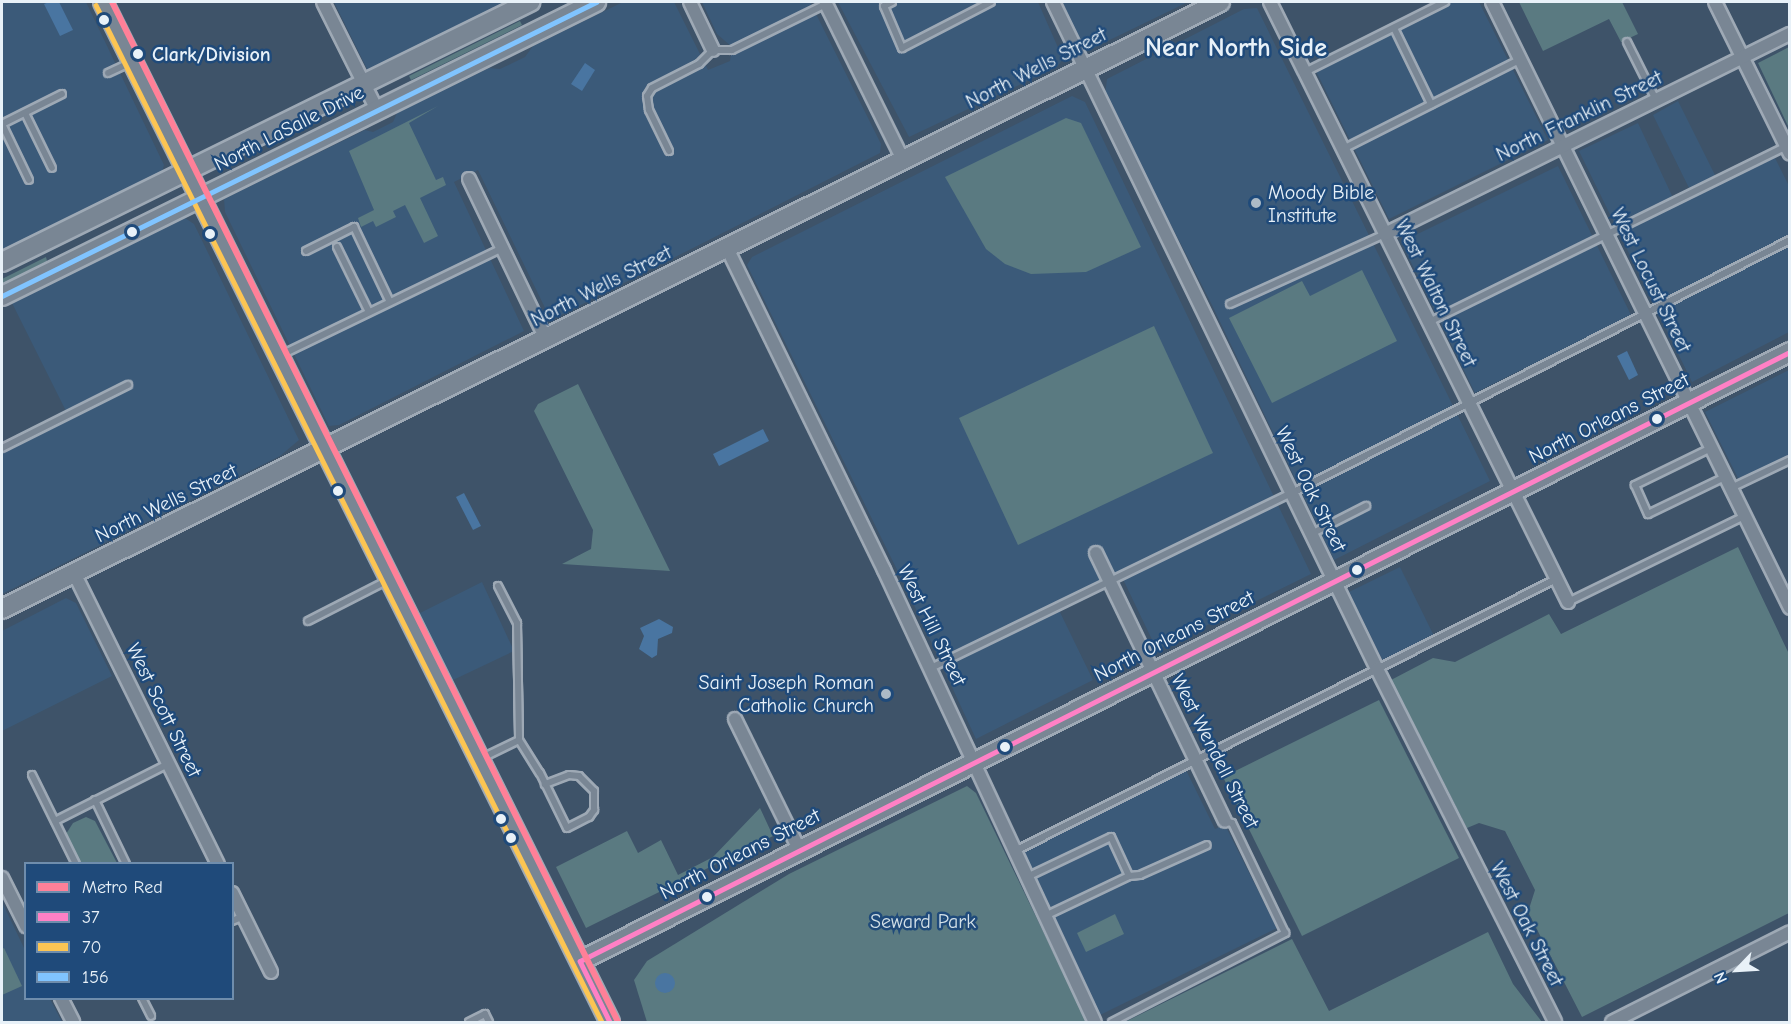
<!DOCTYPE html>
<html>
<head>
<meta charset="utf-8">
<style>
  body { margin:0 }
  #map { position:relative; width:1791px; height:1024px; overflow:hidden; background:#3e5369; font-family:"Comic Neue",sans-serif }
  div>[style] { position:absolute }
  .built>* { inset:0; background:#3b5a79 }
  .green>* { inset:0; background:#5a7a81 }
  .water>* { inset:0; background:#4975a1 }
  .round { border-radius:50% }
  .roads { filter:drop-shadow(2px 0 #9ea9b5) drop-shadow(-2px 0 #9ea9b5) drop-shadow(0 2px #9ea9b5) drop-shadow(0 -2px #9ea9b5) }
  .lane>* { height:6px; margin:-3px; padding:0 3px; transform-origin:3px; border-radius:3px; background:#798694 }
  .street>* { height:12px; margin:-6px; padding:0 6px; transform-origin:6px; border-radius:6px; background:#798694 }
  .secondary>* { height:18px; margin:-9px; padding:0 9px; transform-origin:9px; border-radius:9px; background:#798694 }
  .bus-1>* { height:4.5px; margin:-2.25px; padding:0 2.25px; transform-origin:2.25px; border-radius:2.25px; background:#ff80c5 }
  .bus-2>* { height:4.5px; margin:-2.25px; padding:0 2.25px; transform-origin:2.25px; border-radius:2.25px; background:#fcc553 }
  .bus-3>* { height:4.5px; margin:-2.25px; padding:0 2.25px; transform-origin:2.25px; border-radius:2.25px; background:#80c4ff }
  .metro-1>* { height:6px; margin:-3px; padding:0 3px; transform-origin:3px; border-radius:3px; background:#ff8098 }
  .dots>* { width:16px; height:16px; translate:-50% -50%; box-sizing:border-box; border:3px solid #1f4a7a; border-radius:50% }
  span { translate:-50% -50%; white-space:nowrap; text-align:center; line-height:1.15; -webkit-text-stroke:5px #1f4a7a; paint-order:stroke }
  .stop-label { font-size:20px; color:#e8f1f8; font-weight:700 }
  .left { translate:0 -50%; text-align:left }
  .street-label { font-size:20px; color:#e8f1f8 }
  .poi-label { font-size:20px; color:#e8f1f8 }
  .right { translate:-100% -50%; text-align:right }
  .park-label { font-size:20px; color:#d3e0e7 }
  .district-label { font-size:26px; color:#e8f1f8; font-weight:700 }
  .frame { position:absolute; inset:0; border:3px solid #e8f1f8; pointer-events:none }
  .legend { position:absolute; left:24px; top:862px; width:210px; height:138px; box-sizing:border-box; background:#1f4a7a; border:2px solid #6f8dac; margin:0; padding:8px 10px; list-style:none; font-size:18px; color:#e8f1f8 }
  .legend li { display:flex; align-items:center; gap:12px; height:30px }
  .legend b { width:30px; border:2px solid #6f8dac }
  .north { position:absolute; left:1707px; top:940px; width:60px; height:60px; -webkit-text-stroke:4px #1f4a7a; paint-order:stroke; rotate:245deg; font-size:16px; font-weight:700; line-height:24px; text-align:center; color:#e8f1f8 }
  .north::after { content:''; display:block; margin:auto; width:21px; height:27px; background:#e8f1f8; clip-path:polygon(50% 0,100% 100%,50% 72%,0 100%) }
</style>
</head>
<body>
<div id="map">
  <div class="built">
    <div style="clip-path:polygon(2px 2px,86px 2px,164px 165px,162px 172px,2px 251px)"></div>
    <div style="clip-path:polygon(334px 2px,513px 2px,369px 73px)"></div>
    <div style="clip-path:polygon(623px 2px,674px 2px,708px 70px,730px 61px,732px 47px,717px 34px,702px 2px,810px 2px,881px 144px,880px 153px,559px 316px,547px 312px,478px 170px,454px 182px,524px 331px,339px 425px,329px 426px,225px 212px,224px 199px,365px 130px,373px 132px,393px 122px,397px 113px,489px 68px,500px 69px,525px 57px,533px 46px)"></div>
    <div style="clip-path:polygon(838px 2px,1038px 2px,1063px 59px,1057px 67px,909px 137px)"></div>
    <div style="clip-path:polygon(1062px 2px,1188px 2px,1089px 50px,1083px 46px)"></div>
    <div style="clip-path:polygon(1445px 2px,1479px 2px,1548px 140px,1389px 219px,1314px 67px)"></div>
    <div style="clip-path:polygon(1257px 8px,1490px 481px,1334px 560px,1212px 305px,1105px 96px,1107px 79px,1244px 9px)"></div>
    <div style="clip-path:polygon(1072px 96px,1085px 102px,1311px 574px,1157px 650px,1120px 573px,1096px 584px,1056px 604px,1093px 680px,976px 739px,908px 592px,747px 265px,752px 257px)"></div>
    <div style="clip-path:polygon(1678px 101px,1717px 179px,1772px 152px,1789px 186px,1789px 332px,1692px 382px,1579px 151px,1638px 123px,1674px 200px,1691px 192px,1653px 115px)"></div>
    <div style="clip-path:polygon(1558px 166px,1631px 315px,1475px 393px,1401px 242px)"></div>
    <div style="clip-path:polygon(185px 218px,194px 224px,299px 440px,280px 456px,2px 594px,2px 448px,68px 415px,12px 303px)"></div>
    <div style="clip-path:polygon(1789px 370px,1789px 460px,1741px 484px,1705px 412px)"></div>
    <div style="clip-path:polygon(1400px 567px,1436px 640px,1385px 665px,1349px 592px)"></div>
    <div style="clip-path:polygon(482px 582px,514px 651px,451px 681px,418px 614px)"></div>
    <div style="clip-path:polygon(66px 598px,76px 603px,112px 676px,2px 731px,2px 631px)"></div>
    <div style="clip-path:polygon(1184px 766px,1215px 829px,1225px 825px,1277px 928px,1098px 1016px,1021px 848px)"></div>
    <div style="clip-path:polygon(2px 902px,25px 950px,26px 998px,50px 999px,62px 1022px,2px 1022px)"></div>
  </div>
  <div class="green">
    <div style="clip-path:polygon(1519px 2px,1622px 2px,1638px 34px,1621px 42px,1609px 19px,1543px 51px)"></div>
    <div style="clip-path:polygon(520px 21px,522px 25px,411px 80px,409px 76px)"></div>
    <div style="clip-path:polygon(1789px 47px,1789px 128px,1758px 63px)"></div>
    <div style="clip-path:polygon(438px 106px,409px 123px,436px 180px,443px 177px,446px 185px,420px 198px,438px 236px,424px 243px,405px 205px,393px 211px,396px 217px,376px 227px,373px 221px,361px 227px,358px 218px,374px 210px,349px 151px)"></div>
    <div style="clip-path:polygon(1066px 118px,1081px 123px,1141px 247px,1086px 272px,1031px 274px,1005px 264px,986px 249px,945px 177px)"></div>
    <div style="clip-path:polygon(46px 257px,47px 261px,2px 284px,2px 279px)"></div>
    <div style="clip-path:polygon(1362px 270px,1397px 341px,1272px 403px,1229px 318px,1302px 281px,1310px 296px)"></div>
    <div style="clip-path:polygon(1154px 326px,1213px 453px,1018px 545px,959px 418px)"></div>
    <div style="clip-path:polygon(578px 384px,670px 571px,562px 564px,591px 549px,593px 530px,534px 411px,538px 404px)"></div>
    <div style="clip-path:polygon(1738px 547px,1789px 654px,1789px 913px,1582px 1017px,1528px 912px,1535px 890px,1505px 831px,1479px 823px,1467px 828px,1391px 680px,1433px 658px,1455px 662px,1549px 614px,1561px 634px)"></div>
    <div style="clip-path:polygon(1379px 700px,1459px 858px,1302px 936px,1223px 777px)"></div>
    <div style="clip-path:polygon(967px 786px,976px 793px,1087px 1022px,647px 1022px,634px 980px,647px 961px,789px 874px)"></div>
    <div style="clip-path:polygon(760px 808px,773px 836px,586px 928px,556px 867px,627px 831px,638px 853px,661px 840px,678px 875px,713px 857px)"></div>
    <div style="clip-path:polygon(86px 817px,95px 821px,117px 863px,81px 863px,66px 834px,73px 823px)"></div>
    <div style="clip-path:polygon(1115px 914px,1124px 934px,1086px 952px,1077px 933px)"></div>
    <div style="clip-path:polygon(1488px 932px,1513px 984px,1542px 1022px,1125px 1022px,1292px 939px,1329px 1011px)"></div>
    <div style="clip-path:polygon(4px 948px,22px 986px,2px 995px,2px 949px)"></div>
  </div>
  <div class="water">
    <div style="clip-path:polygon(49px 2px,59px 2px,73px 30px,60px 36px,44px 4px)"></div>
    <div style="clip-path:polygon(585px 63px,595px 70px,582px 91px,571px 84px)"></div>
    <div style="clip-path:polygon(1627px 351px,1638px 375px,1629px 380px,1617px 356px)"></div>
    <div style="clip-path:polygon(763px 429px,769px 441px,719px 466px,713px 454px)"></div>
    <div style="clip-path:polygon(464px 493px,481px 526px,473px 530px,456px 497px)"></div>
    <div style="clip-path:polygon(659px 619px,673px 627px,672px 633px,658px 639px,657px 655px,652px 658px,639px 649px,644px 636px,640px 628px)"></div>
    <div class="round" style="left:655px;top:973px;width:20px;height:20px"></div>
  </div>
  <div class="roads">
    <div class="lane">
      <div style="left:892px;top:2px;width:9px;rotate:153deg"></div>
      <div style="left:884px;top:6px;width:46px;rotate:66.8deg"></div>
      <div style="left:902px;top:48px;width:100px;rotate:-27.3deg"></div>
      <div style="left:1394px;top:28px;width:85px;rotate:64deg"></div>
      <div style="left:1627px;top:42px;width:65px;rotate:63.4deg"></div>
      <div style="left:1305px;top:72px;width:157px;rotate:-26.6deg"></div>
      <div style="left:108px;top:73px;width:26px;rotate:-25deg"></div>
      <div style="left:25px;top:113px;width:61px;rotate:63.9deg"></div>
      <div style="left:2px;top:124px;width:67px;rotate:-26.6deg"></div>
      <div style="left:2px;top:124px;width:62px;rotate:64.3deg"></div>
      <div style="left:1343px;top:149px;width:199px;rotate:-26.8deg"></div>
      <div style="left:669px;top:151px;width:46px;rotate:-116deg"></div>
      <div style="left:649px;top:110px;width:14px;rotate:-98deg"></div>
      <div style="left:647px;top:96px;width:9px;rotate:-58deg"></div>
      <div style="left:652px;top:88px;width:53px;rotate:-27.1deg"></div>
      <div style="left:699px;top:64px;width:20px;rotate:-45deg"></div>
      <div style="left:713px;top:50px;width:19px"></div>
      <div style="left:732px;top:50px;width:105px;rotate:-26.1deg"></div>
      <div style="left:337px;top:247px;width:72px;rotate:63.8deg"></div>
      <div style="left:306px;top:251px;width:54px;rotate:-26.6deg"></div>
      <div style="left:354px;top:227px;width:83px;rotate:64.4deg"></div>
      <div style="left:1230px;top:304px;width:170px;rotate:-24.3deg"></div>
      <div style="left:1429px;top:322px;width:398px;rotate:-26.2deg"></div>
      <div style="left:281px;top:355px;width:246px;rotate:-25.8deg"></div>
      <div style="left:2px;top:448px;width:141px;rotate:-26.6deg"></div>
      <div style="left:1711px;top:448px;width:85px;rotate:154deg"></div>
      <div style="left:1635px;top:485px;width:32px;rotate:66deg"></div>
      <div style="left:1648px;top:514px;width:85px;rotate:-25.7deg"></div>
      <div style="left:1731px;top:488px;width:65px;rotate:-25.4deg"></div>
      <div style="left:1311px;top:534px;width:62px;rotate:-27deg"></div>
      <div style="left:498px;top:586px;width:42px;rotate:62.8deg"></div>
      <div style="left:517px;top:623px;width:117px;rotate:89deg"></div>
      <div style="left:1568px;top:602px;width:196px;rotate:-26deg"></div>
      <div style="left:308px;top:621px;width:90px;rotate:-27.1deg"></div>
      <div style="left:931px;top:668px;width:401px;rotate:-25.9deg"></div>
      <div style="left:1292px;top:493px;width:559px;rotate:-26.93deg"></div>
      <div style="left:482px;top:758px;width:41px;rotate:-25.9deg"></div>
      <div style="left:519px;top:740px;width:39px;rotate:58deg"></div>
      <div style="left:540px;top:773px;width:61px;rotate:63.9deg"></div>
      <div style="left:567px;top:828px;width:25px;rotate:-27deg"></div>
      <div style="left:589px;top:817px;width:9px;rotate:-54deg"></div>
      <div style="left:594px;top:810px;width:19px;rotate:-90deg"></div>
      <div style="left:594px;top:791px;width:21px;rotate:-135deg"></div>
      <div style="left:579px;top:776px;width:10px;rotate:-174deg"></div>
      <div style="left:569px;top:775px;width:26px;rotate:159deg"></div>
      <div style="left:32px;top:775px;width:99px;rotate:63.7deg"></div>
      <div style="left:95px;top:800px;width:71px;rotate:64.2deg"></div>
      <div style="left:55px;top:821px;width:127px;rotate:-26.8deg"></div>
      <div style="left:1015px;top:851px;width:606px;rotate:-26.69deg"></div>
      <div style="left:1129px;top:876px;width:11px;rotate:-5deg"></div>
      <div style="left:1140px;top:875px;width:73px;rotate:-24.1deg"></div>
      <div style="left:1027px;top:877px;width:93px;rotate:-25.5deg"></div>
      <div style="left:1111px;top:837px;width:43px;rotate:65.2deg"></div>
      <div style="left:1129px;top:876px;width:93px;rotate:154.5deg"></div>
      <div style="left:232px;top:921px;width:13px;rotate:-23deg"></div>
      <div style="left:142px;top:998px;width:20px;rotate:63deg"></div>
      <div style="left:469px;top:1022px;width:18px;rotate:-27deg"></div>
      <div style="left:485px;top:1014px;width:9px;rotate:63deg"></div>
      <div style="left:1112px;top:1022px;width:195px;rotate:-27.2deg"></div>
      <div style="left:1285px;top:933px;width:122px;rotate:-115.7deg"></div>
      <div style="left:1232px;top:823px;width:7px;rotate:-164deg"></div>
    </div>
    <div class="street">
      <div style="left:323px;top:2px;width:121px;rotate:63.4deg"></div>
      <div style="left:690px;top:2px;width:53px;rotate:64.4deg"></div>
      <div style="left:1053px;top:2px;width:742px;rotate:64.09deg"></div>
      <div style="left:1377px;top:669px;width:395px;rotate:63.2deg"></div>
      <div style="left:1270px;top:2px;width:670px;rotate:63.59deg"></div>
      <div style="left:1492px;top:2px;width:675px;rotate:63.81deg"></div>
      <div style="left:1715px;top:2px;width:169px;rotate:63.7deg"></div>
      <div style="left:826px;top:4px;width:174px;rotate:63.7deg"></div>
      <div style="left:469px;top:179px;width:178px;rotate:64.3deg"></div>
      <div style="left:1385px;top:234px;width:452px;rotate:-26.3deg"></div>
      <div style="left:727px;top:248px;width:358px;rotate:64deg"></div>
      <div style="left:884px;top:570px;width:499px;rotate:65deg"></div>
      <div style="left:1096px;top:553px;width:297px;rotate:64.3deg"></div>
      <div style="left:74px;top:573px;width:325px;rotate:63.7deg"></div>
      <div style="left:735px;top:719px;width:145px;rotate:63.8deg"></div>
      <div style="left:2px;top:878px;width:54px;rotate:63.4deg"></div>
      <div style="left:232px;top:893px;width:88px;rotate:63.7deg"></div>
      <div style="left:61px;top:998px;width:27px;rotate:63deg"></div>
      <div style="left:1612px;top:1022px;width:199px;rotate:-26.8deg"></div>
    </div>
    <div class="secondary">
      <div style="left:103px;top:2px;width:1139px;rotate:63.57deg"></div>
      <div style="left:2px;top:262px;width:589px;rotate:-26.22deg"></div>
      <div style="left:2px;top:296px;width:663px;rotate:-26.33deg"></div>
      <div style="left:2px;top:609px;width:1361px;rotate:-26.49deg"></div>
      <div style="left:580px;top:961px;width:1355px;rotate:-26.72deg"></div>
    </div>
  </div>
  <div class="bus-1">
    <div style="left:580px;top:961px;width:1355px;rotate:-26.72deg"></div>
    <div style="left:580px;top:961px;width:68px;rotate:63.8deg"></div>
  </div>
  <div class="bus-2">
    <div style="left:96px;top:5px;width:1136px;rotate:63.55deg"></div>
  </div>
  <div class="bus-3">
    <div style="left:2px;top:296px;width:663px;rotate:-26.33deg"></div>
  </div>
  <div class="metro-1">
    <div style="left:112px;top:2px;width:1139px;rotate:63.61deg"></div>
  </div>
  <div class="dots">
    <div style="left:104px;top:20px;background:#e8f1f8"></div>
    <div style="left:138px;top:54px;background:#e8f1f8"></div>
    <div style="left:1256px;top:203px;background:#acbac6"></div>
    <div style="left:132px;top:232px;background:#e8f1f8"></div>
    <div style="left:210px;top:234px;background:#e8f1f8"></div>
    <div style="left:1657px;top:419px;background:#e8f1f8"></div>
    <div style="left:338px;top:491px;background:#e8f1f8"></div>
    <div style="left:1357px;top:570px;background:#e8f1f8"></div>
    <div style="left:886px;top:694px;background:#acbac6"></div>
    <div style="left:1005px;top:747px;background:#e8f1f8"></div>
    <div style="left:501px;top:819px;background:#e8f1f8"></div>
    <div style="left:511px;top:838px;background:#e8f1f8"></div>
    <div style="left:707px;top:897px;background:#e8f1f8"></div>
  </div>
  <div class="stop-label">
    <span class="left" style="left:152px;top:54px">Clark/Division</span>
  </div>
  <div class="street-label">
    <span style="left:1036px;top:68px;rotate:-27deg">North Wells Street</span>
    <span style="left:1579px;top:116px;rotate:-26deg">North Franklin Street</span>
    <span style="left:289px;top:128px;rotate:-27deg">North LaSalle Drive</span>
    <span style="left:1651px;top:280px;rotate:64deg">West Locust Street</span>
    <span style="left:601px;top:286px;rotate:-27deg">North Wells Street</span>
    <span style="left:1436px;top:293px;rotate:64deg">West Walton Street</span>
    <span style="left:1609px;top:418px;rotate:-27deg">North Orleans Street</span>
    <span style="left:1311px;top:489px;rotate:64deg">West Oak Street</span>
    <span style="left:166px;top:503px;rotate:-26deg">North Wells Street</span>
    <span style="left:932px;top:625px;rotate:64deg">West Hill Street</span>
    <span style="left:1174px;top:636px;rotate:-27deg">North Orleans Street</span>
    <span style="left:164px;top:710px;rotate:64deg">West Scott Street</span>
    <span style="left:1215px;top:751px;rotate:63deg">West Wendell Street</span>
    <span style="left:740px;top:854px;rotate:-27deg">North Orleans Street</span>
    <span style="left:1527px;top:924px;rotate:63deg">West Oak Street</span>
  </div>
  <div class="poi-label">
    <span class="left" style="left:1268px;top:204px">Moody Bible<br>Institute</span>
    <span class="right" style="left:874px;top:694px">Saint Joseph Roman<br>Catholic Church</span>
  </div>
  <div class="park-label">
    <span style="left:923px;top:921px">Seward Park</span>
  </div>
  <div class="district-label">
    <span style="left:1236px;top:49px">Near North Side</span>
  </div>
  <div class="frame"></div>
  <ul class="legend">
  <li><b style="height:8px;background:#ff8098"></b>Metro Red</li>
  <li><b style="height:8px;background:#ff80c5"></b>37</li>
  <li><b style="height:8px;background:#fcc553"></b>70</li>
  <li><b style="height:8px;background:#80c4ff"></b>156</li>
  </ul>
  <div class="north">N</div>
</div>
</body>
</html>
